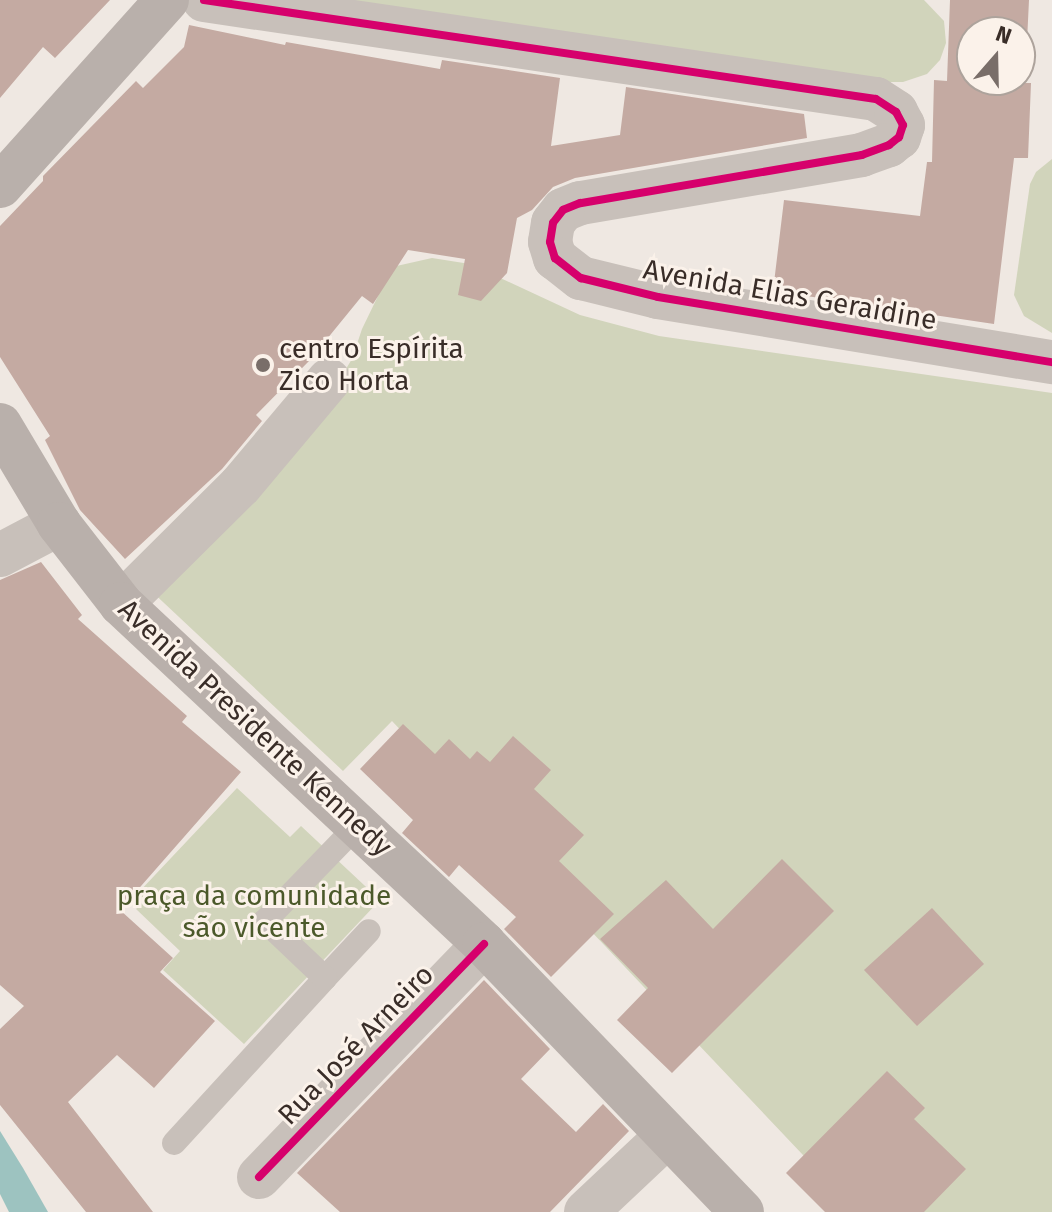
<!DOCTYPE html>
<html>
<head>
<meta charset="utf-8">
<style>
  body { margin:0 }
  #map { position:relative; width:1052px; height:1212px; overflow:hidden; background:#efe8e2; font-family:"Fira Sans",sans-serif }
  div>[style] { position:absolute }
  .green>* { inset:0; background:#d1d4bb }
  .water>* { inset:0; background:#9dc3c0 }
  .building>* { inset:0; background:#c4aaa2 }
  .lane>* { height:24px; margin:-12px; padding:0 12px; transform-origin:12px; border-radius:12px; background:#c8c0ba }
  .street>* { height:44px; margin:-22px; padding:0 22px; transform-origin:22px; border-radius:22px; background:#c8c0ba }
  .secondary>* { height:44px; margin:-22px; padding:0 22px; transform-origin:22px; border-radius:22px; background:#b9b0ab }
  .cycleway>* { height:8px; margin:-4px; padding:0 4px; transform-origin:4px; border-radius:4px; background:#d6006c }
  .dots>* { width:22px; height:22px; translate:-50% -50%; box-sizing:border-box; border:4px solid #fbf2ea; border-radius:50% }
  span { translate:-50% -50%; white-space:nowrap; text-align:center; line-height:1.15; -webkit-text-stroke:6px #fbf2ea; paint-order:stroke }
  .street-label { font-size:28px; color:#392d28 }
  .poi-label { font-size:28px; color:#392d28 }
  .left { translate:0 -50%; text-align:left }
  .park-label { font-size:28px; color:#4b592a }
  .north { position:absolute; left:956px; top:16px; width:80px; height:80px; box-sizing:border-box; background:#fbf2ea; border:2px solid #ada39c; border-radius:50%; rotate:20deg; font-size:22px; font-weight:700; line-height:32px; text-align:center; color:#392d28 }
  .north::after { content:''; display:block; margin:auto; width:28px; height:36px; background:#796e69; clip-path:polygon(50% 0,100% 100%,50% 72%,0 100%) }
</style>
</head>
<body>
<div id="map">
  <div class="green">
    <div style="clip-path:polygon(294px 0,924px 0,944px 21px,946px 43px,940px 60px,927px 74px,903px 82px,883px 82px)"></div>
    <div style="clip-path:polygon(1052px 159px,1052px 333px,1024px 316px,1014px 295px,1030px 184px,1036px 172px)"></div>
    <div style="clip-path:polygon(432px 258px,470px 264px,580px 315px,659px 336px,1052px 393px,1052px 1212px,857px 1212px,392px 721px,343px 771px,147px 587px,333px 390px,352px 359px,362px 329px,392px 267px)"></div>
    <div style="clip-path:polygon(237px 788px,290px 837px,301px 826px,380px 900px,244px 1044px,163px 970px,180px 951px,136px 909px,145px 900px,138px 893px)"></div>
  </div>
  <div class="water">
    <div style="clip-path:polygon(0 1131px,23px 1168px,48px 1212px,9px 1212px,0 1194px)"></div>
  </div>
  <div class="building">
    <div style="clip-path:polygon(0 0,110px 0,55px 58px,43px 47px,0 98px)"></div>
    <div style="clip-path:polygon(evenodd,950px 0,1029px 0,1025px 83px,1031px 83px,1028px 158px,1014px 158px,994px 324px,773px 291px,784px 200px,920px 216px,927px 162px,932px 162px,934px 80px,947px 81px,950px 0,972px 32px,1020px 32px,1020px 80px,972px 80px,972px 32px)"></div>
    <div style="clip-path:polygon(189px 25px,285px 45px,286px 42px,440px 69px,442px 60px,560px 78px,551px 146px,620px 135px,626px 87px,804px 114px,807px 138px,575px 178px,553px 187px,532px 210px,517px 218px,507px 273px,481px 301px,458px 295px,465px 259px,408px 250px,373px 304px,362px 296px,309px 361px,256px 415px,262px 421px,222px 469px,125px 559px,80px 510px,45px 440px,50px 436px,0 357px,0 226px,43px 181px,43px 176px,136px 81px,143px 88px,184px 47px)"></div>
    <div style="clip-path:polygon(41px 562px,82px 615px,78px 619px,187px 716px,182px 722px,241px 772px,120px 910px,173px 958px,160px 972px,215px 1021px,154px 1088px,117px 1055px,68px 1102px,153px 1212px,86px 1212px,0 1105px,0 1029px,24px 1006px,0 985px,0 580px)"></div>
    <div style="clip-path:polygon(403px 724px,435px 754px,449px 739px,470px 759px,477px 751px,490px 762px,513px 736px,551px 770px,534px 789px,584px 835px,559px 861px,614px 914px,551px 977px,504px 929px,516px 917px,459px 865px,449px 877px,402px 833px,413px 820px,360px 769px)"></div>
    <div style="clip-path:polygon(782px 859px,834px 911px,672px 1073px,617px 1020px,648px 988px,600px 939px,666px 880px,713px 929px)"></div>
    <div style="clip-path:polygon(932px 908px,984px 964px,917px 1026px,864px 970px)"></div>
    <div style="clip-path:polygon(484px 980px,550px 1049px,521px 1079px,576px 1132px,603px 1104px,629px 1131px,550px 1212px,340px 1212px,297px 1173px)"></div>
    <div style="clip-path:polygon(887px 1071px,925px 1108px,914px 1119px,966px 1169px,924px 1212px,825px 1212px,786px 1173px)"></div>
  </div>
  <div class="lane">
    <div style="left:325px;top:978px;width:64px;rotate:-46.9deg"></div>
    <div style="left:174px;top:1143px;width:224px;rotate:-47.5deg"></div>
    <div style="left:325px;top:978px;width:83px;rotate:-136.5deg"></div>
    <div style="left:265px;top:921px;width:132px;rotate:-45.9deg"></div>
  </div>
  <div class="street">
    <div style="left:204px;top:0;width:679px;rotate:8.38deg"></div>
    <div style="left:876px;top:99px;width:24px;rotate:33deg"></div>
    <div style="left:896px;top:112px;width:15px;rotate:62deg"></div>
    <div style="left:903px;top:125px;width:13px;rotate:108deg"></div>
    <div style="left:899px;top:137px;width:13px;rotate:141deg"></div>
    <div style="left:889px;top:145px;width:29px;rotate:160deg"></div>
    <div style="left:862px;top:155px;width:286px;rotate:170.3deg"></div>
    <div style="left:580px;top:203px;width:18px;rotate:158deg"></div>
    <div style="left:563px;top:210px;width:16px;rotate:128deg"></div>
    <div style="left:553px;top:223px;width:19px;rotate:99deg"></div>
    <div style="left:550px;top:242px;width:17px;rotate:73deg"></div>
    <div style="left:555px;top:258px;width:33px;rotate:38deg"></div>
    <div style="left:581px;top:278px;width:79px;rotate:13.9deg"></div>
    <div style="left:658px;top:297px;width:399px;rotate:9.4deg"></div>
    <div style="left:0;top:555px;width:67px;rotate:-27.7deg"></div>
    <div style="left:121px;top:604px;width:168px;rotate:-44.8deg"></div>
    <div style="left:240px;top:486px;width:138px;rotate:-50deg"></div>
    <div style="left:259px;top:1177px;width:324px;rotate:-46deg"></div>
    <div style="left:586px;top:1212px;width:112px;rotate:-43.2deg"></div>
  </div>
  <div class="secondary">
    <div style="left:0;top:186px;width:250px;rotate:-48.1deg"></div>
    <div style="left:0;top:425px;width:115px;rotate:59.2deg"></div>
    <div style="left:59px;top:524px;width:101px;rotate:52.2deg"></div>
    <div style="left:121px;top:604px;width:497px;rotate:43.1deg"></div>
    <div style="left:484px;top:944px;width:372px;rotate:46.1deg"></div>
  </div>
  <div class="cycleway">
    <div style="left:204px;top:0;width:679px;rotate:8.38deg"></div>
    <div style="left:876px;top:99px;width:24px;rotate:33deg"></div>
    <div style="left:896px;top:112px;width:15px;rotate:62deg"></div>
    <div style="left:903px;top:125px;width:13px;rotate:108deg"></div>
    <div style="left:899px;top:137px;width:13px;rotate:141deg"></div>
    <div style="left:889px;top:145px;width:29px;rotate:160deg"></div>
    <div style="left:862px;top:155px;width:286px;rotate:170.3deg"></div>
    <div style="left:580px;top:203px;width:18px;rotate:158deg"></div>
    <div style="left:563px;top:210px;width:16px;rotate:128deg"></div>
    <div style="left:553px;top:223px;width:19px;rotate:99deg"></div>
    <div style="left:550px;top:242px;width:17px;rotate:73deg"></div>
    <div style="left:555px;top:258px;width:33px;rotate:38deg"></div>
    <div style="left:581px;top:278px;width:79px;rotate:13.9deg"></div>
    <div style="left:658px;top:297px;width:399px;rotate:9.4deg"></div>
    <div style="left:259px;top:1177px;width:324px;rotate:-46deg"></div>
  </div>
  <div class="dots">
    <div style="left:263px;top:365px;background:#796e69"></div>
  </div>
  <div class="street-label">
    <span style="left:790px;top:295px;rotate:10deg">Avenida Elias Geraidine</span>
    <span style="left:255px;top:728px;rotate:43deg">Avenida Presidente Kennedy</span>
    <span style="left:356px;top:1045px;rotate:-46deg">Rua José Arneiro</span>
  </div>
  <div class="poi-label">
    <span class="left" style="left:279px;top:365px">centro Espírita<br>Zico Horta</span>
  </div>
  <div class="park-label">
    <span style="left:254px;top:912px">praça da comunidade<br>são vicente</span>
  </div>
  <div class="north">N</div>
</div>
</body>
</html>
